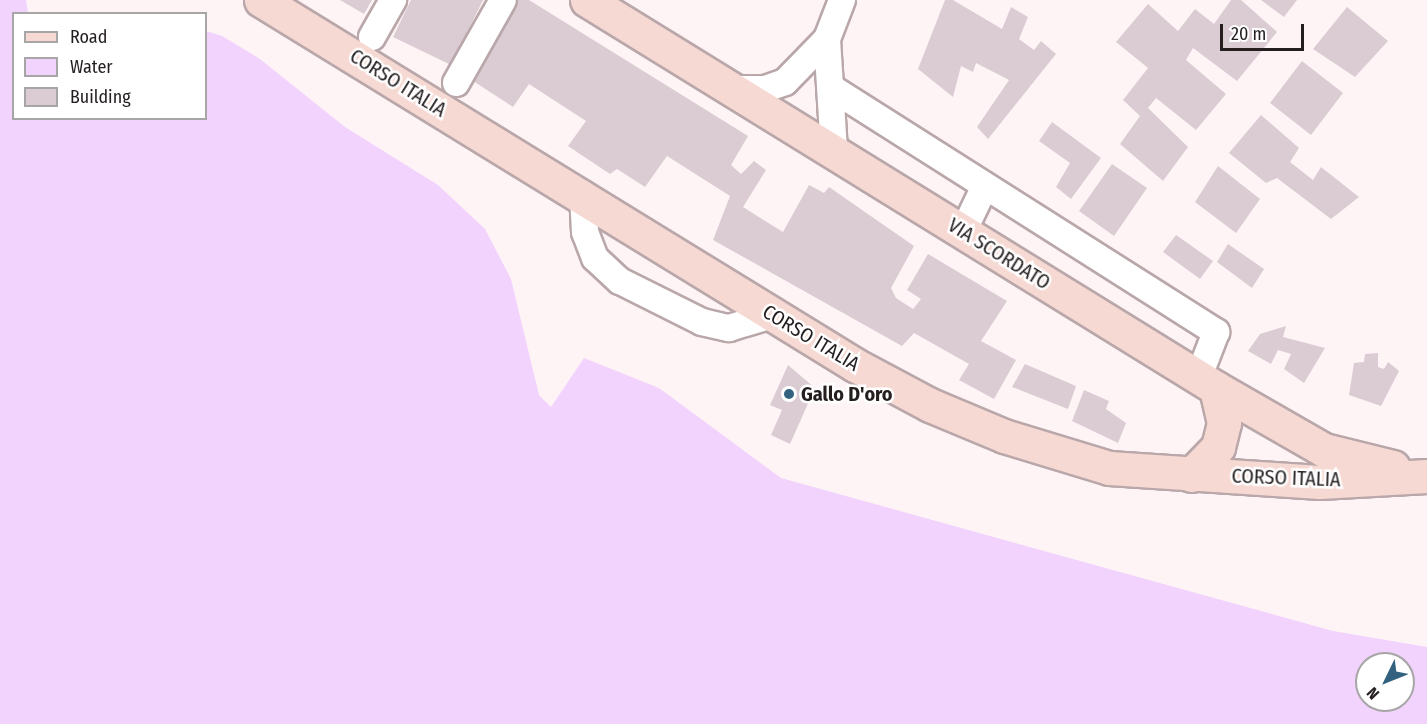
<!DOCTYPE html>
<html>
<head>
<meta charset="utf-8">
<style>
  body { margin:0 }
  #map { position:relative; width:1427px; height:724px; overflow:hidden; background:#fff4f5; font-family:"Fira Sans Condensed",sans-serif }
  div>[style] { position:absolute }
  .water>* { inset:0; background:#f1d3fd }
  .building>* { inset:0; background:#dbccd4 }
  .roads { filter:drop-shadow(2px 0 #b9a7aa) drop-shadow(-2px 0 #b9a7aa) drop-shadow(0 2px #b9a7aa) drop-shadow(0 -2px #b9a7aa) }
  .street>* { height:26px; margin:-13px; padding:0 13px; transform-origin:13px; border-radius:13px; background:#fff }
  .secondary>* { height:33px; margin:-16.5px; padding:0 16.5px; transform-origin:16.5px; border-radius:16.5px; background:#f7d9d3 }
  .dots>* { width:16px; height:16px; translate:-50% -50%; box-sizing:border-box; border:3px solid #fff; border-radius:50% }
  span { translate:-50% -50%; white-space:nowrap; text-align:center; line-height:1.15; -webkit-text-stroke:5px #fff; paint-order:stroke }
  .street-label { font-size:20px; color:#241e1f }
  .poi-label { font-size:20px; color:#241e1f; font-weight:700 }
  .left { translate:0 -50%; text-align:left }
  .legend { position:absolute; left:12px; top:12px; width:195px; height:108px; box-sizing:border-box; background:#fff; border:2px solid #a7a5a5; margin:0; padding:8px 10px; list-style:none; font-size:18px; color:#241e1f }
  .legend li { display:flex; align-items:center; gap:12px; height:30px }
  .legend b { width:30px; border:2px solid #a7a5a5 }
  .north { position:absolute; left:1355px; top:652px; width:60px; height:60px; box-sizing:border-box; background:#fff; border:2px solid #a7a5a5; border-radius:50%; rotate:227deg; font-size:16px; font-weight:700; line-height:24px; text-align:center; color:#241e1f }
  .north::after { content:''; display:block; margin:auto; width:21px; height:27px; background:#326280; clip-path:polygon(50% 0,100% 100%,50% 72%,0 100%) }
  .scale { position:absolute; left:1220px; top:24px; width:84px; height:27px; box-sizing:border-box; border:3px solid #241e1f; border-top:0; padding-left:8px; font-size:18px; line-height:21px; white-space:nowrap; color:#241e1f; -webkit-text-stroke:4px #fff; paint-order:stroke }
</style>
</head>
<body>
<div id="map">
  <div class="water">
    <div style="clip-path:polygon(evenodd,0 0,26px 0,28px 13px,14px 14px,14px 118px,206px 118px,206px 31px,222px 36px,260px 59px,345px 127px,438px 185px,485px 229px,511px 279px,539px 395px,551px 407px,584px 358px,659px 388px,781px 478px,1333px 631px,1427px 647px,1427px 724px,0 724px,0 0,1367px 664px,1403px 664px,1403px 700px,1367px 700px,1367px 664px)"></div>
  </div>
  <div class="building">
    <div style="clip-path:polygon(340px 0,372px 0,364px 14px)"></div>
    <div style="clip-path:polygon(411px 0,483px 0,451px 65px,393px 37px)"></div>
    <div style="clip-path:polygon(515px 0,529px 0,748px 136px,731px 165px,741px 174px,754px 161px,766px 170px,743px 207px,783px 232px,809px 185px,824px 193px,829px 187px,914px 246px,891px 288px,896px 298px,913px 309px,921px 299px,907px 290px,928px 254px,1007px 301px,981px 341px,1016px 360px,994px 399px,959px 380px,969px 364px,914px 333px,902px 346px,713px 240px,730px 196px,667px 156px,645px 187px,617px 169px,610px 174px,568px 146px,586px 121px,529px 84px,513px 107px,470px 79px)"></div>
    <div style="clip-path:polygon(945px 0,953px 0,1002px 29px,1011px 7px,1028px 17px,1019px 39px,1034px 50px,1041px 41px,1056px 54px,988px 139px,977px 127px,1009px 80px,976px 63px,973px 72px,961px 66px,953px 97px,918px 69px)"></div>
    <div style="clip-path:polygon(1231px 0,1241px 0,1277px 32px,1237px 81px,1193px 48px,1186px 60px,1226px 94px,1196px 130px,1156px 98px,1148px 108px,1188px 147px,1163px 181px,1120px 144px,1140px 116px,1123px 100px,1148px 68px,1116px 42px,1148px 4px,1178px 31px,1195px 9px,1214px 24px)"></div>
    <div style="clip-path:polygon(1261px 0,1297px 0,1284px 17px)"></div>
    <div style="clip-path:polygon(1347px 7px,1388px 41px,1355px 77px,1313px 49px)"></div>
    <div style="clip-path:polygon(1302px 61px,1343px 93px,1311px 135px,1270px 103px)"></div>
    <div style="clip-path:polygon(1261px 115px,1299px 148px,1290px 162px,1313px 180px,1321px 167px,1359px 197px,1331px 219px,1277px 178px,1266px 183px,1229px 153px)"></div>
    <div style="clip-path:polygon(1052px 122px,1101px 158px,1071px 199px,1056px 187px,1070px 163px,1039px 141px)"></div>
    <div style="clip-path:polygon(1112px 164px,1147px 188px,1114px 236px,1079px 211px)"></div>
    <div style="clip-path:polygon(1218px 166px,1260px 199px,1236px 233px,1195px 202px)"></div>
    <div style="clip-path:polygon(1176px 235px,1213px 261px,1200px 279px,1163px 252px)"></div>
    <div style="clip-path:polygon(1228px 244px,1264px 269px,1252px 288px,1217px 262px)"></div>
    <div style="clip-path:polygon(1286px 326px,1283px 337px,1325px 348px,1304px 383px,1284px 369px,1291px 354px,1278px 350px,1271px 364px,1248px 351px,1260px 334px)"></div>
    <div style="clip-path:polygon(1378px 353px,1378px 367px,1384px 369px,1388px 362px,1399px 371px,1381px 406px,1349px 395px,1354px 363px,1364px 362px,1365px 354px)"></div>
    <div style="clip-path:polygon(1025px 364px,1076px 386px,1068px 409px,1012px 387px)"></div>
    <div style="clip-path:polygon(788px 365px,815px 388px,790px 444px,771px 435px,782px 410px,770px 405px)"></div>
    <div style="clip-path:polygon(1084px 390px,1109px 401px,1106px 409px,1126px 423px,1118px 443px,1072px 421px)"></div>
  </div>
  <div class="roads">
    <div class="street">
      <div style="left:372px;top:37px;width:43px;rotate:-60.4deg"></div>
      <div style="left:827px;top:39px;width:111px;rotate:86.4deg"></div>
      <div style="left:456px;top:83px;width:95px;rotate:-60.5deg"></div>
      <div style="left:734px;top:89px;width:31px"></div>
      <div style="left:765px;top:89px;width:21px;rotate:-19deg"></div>
      <div style="left:785px;top:82px;width:60px;rotate:-45.7deg"></div>
      <div style="left:827px;top:39px;width:42px;rotate:-69deg"></div>
      <div style="left:833px;top:89px;width:454px;rotate:32.4deg"></div>
      <div style="left:1216px;top:332px;width:47px;rotate:111.1deg"></div>
      <div style="left:583px;top:194px;width:38px;rotate:87deg"></div>
      <div style="left:585px;top:232px;width:28px;rotate:69deg"></div>
      <div style="left:595px;top:258px;width:34px;rotate:43deg"></div>
      <div style="left:620px;top:281px;width:92px;rotate:26.6deg"></div>
      <div style="left:702px;top:322px;width:28px;rotate:13deg"></div>
      <div style="left:729px;top:328px;width:45px;rotate:-16.8deg"></div>
      <div style="left:963px;top:232px;width:49px;rotate:-64.5deg"></div>
    </div>
    <div class="secondary">
      <div style="left:261px;top:0;width:697px;rotate:31.57deg"></div>
      <div style="left:855px;top:365px;width:85px;rotate:28.1deg"></div>
      <div style="left:930px;top:405px;width:80px;rotate:22.7deg"></div>
      <div style="left:1004px;top:436px;width:110px;rotate:16.9deg"></div>
      <div style="left:1109px;top:468px;width:211px;rotate:3.8deg"></div>
      <div style="left:1320px;top:482px;width:107px;rotate:-3.2deg"></div>
      <div style="left:587px;top:0;width:739px;rotate:31.67deg"></div>
      <div style="left:1216px;top:388px;width:125px;rotate:29.9deg"></div>
      <div style="left:1324px;top:450px;width:71px;rotate:13.8deg"></div>
      <div style="left:1191px;top:475px;width:39px;rotate:-46deg"></div>
      <div style="left:1218px;top:447px;width:25px;rotate:-76deg"></div>
      <div style="left:1224px;top:423px;width:36px;rotate:-103deg"></div>
    </div>
  </div>
  <div class="dots">
    <div style="left:789px;top:394px;background:#326280"></div>
  </div>
  <div class="street-label">
    <span style="left:398px;top:83px;rotate:32deg">CORSO ITALIA</span>
    <span style="left:999px;top:254px;rotate:32deg">VIA SCORDATO</span>
    <span style="left:811px;top:338px;rotate:31deg">CORSO ITALIA</span>
    <span style="left:1286px;top:478px;rotate:2deg">CORSO ITALIA</span>
  </div>
  <div class="poi-label">
    <span class="left" style="left:801px;top:394px">Gallo D'oro</span>
  </div>
  <ul class="legend">
  <li><b style="height:8px;background:#f7d9d3"></b>Road</li>
  <li><b style="height:16px;background:#f1d3fd"></b>Water</li>
  <li><b style="height:16px;background:#dbccd4"></b>Building</li>
  </ul>
  <div class="north">N</div>
  <div class="scale">20 m</div>
</div>
</body>
</html>
